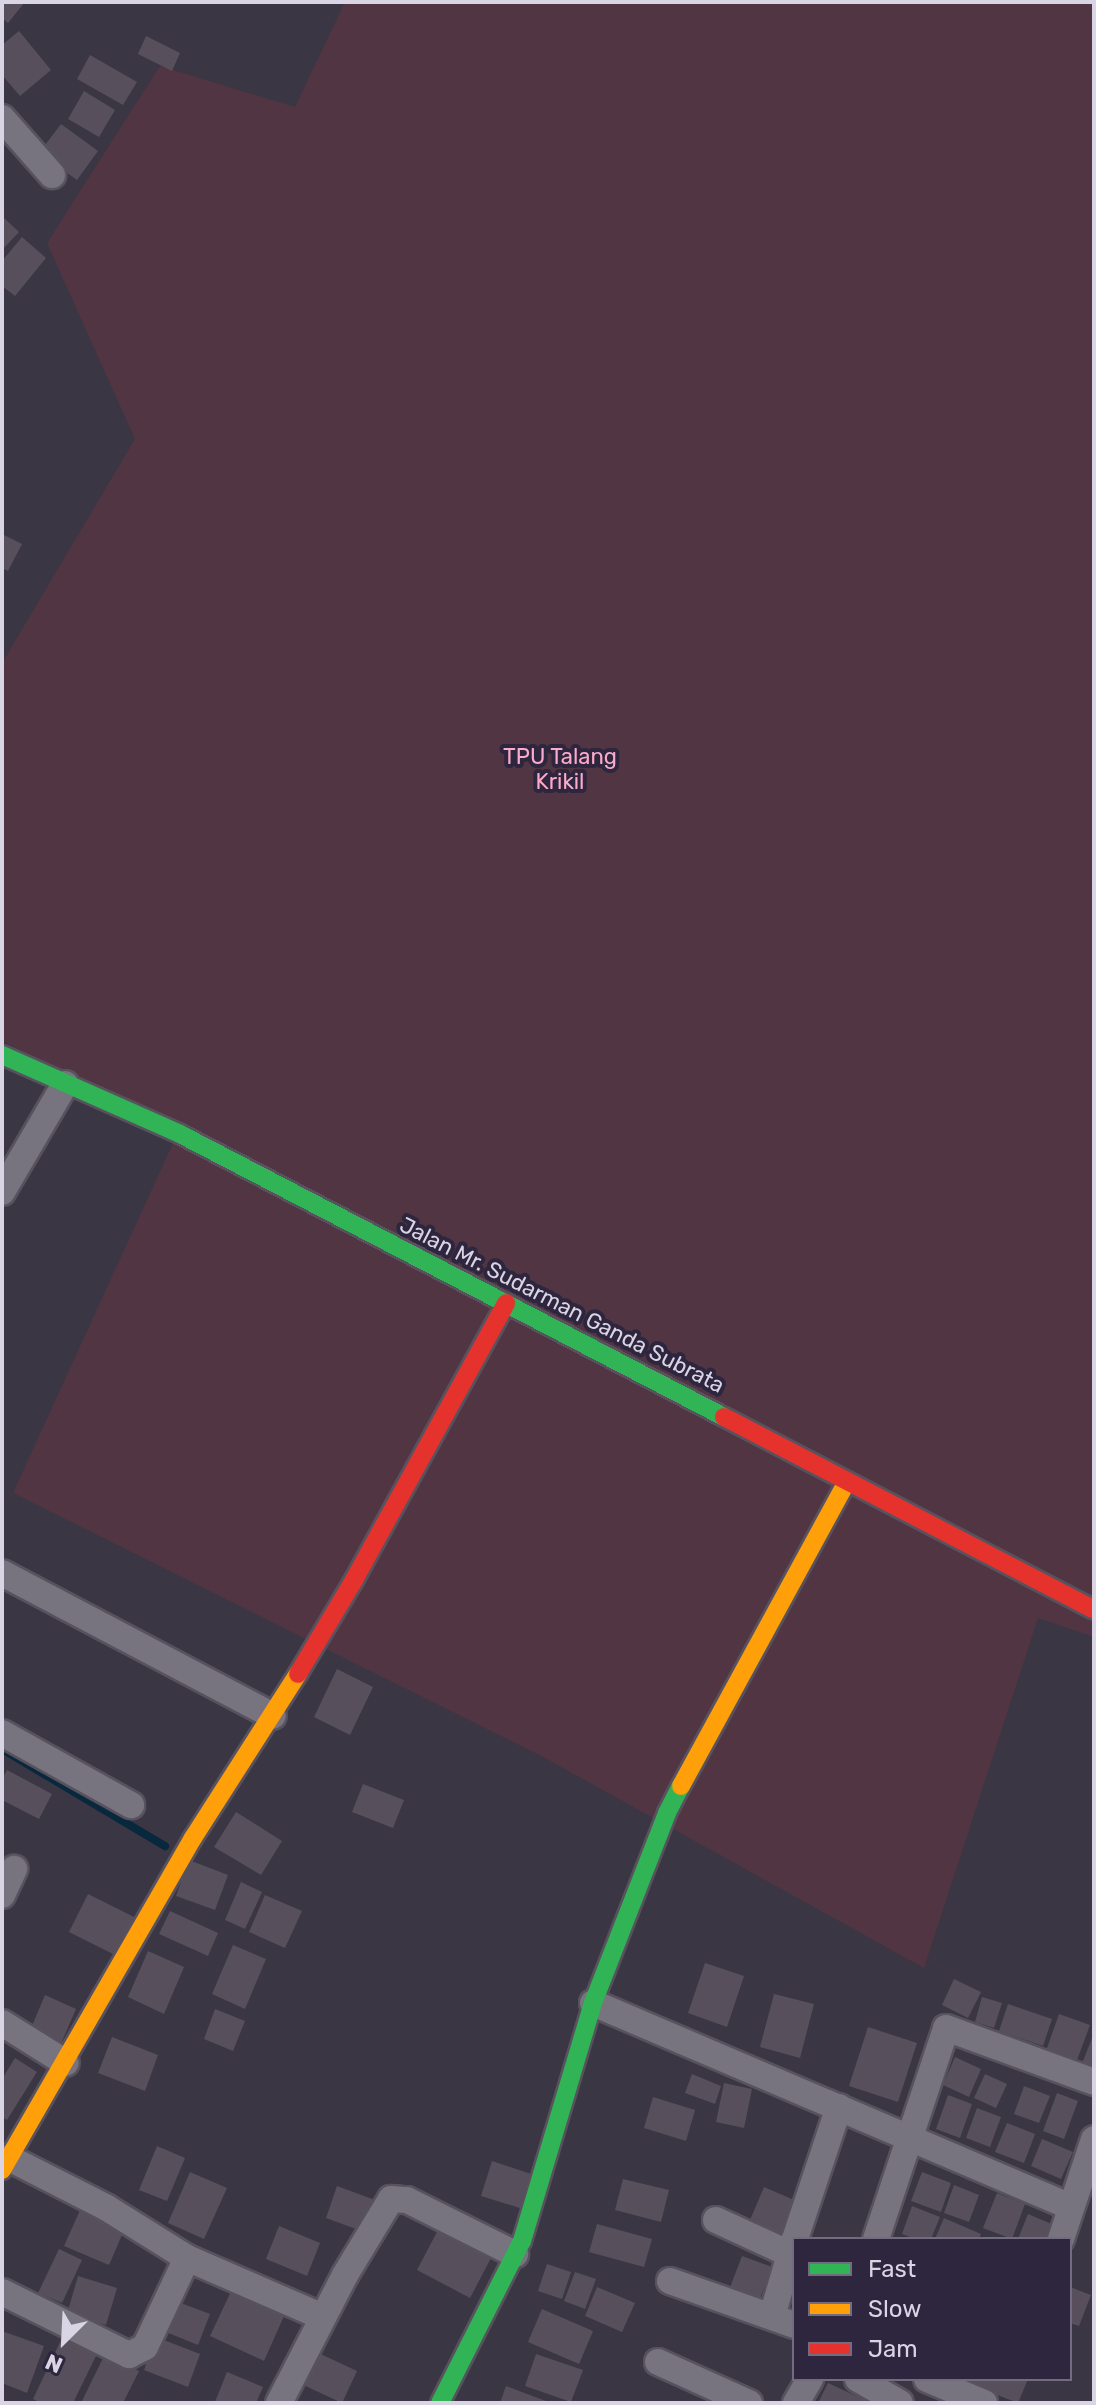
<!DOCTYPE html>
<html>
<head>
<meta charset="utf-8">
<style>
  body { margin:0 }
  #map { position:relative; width:1096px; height:2405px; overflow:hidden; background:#3a3643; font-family:Rubik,sans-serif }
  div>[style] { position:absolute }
  .green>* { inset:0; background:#523542 }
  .stream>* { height:8px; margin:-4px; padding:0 4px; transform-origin:4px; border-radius:4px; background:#08283e }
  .building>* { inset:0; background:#584f5c }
  .roads { filter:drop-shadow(2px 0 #57525e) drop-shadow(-2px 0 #57525e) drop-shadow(0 2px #57525e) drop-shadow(0 -2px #57525e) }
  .street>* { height:26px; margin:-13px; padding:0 13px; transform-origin:13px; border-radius:13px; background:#77747f }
  .fast>* { height:18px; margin:-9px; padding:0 9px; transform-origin:9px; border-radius:9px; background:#30b455 }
  .slow>* { height:18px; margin:-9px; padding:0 9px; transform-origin:9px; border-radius:9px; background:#ff9f0a }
  .jam>* { height:18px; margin:-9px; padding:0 9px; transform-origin:9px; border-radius:9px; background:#e5322d }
  span { translate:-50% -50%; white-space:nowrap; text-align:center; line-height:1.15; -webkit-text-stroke:8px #2e263e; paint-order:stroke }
  .park-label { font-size:22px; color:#fcaac9 }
  .street-label { font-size:22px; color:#dad5e5 }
  .frame { position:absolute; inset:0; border:4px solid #dad5e5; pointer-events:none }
  .legend { position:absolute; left:792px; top:2237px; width:280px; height:144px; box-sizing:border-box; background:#2e263e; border:2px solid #736c81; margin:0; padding:10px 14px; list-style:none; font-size:24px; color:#dad5e5 }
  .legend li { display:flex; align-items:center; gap:16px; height:40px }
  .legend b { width:40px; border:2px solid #736c81 }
  .north { position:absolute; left:24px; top:2301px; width:80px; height:80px; -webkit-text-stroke:6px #2e263e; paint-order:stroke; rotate:204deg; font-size:22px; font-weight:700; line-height:32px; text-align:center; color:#dad5e5 }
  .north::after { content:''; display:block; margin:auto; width:28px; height:36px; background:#dad5e5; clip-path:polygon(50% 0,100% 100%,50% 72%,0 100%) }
</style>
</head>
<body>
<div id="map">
  <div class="green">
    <div style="clip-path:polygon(345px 2px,1094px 2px,1094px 1637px,1038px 1618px,924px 1968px,545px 1758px,13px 1493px,174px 1141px,2px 1040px,2px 663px,135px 439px,47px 243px,160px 66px,295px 107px)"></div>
  </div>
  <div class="stream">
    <div style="left:2px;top:1749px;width:190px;rotate:30.8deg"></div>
  </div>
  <div class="building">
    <div style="clip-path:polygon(2px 2px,25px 2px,8px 23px,2px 18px)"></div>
    <div style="clip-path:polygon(19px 31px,51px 70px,20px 96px,2px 75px,2px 45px)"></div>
    <div style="clip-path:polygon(146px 36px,180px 53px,172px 71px,138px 54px)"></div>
    <div style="clip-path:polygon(90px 55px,137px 82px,123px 105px,77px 79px)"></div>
    <div style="clip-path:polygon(84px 91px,115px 110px,99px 137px,68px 119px)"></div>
    <div style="clip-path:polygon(61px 124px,98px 151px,77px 180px,39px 153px)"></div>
    <div style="clip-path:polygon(2px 216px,19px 232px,2px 250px)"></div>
    <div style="clip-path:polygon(22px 237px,46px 258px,15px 296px,2px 286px,2px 261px)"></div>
    <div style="clip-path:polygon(2px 534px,22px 544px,8px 571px,2px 568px)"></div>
    <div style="clip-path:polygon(337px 1669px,373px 1687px,350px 1735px,314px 1717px)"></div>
    <div style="clip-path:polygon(7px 1770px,52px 1794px,39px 1819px,2px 1800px,2px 1779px)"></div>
    <div style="clip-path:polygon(363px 1784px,404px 1800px,393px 1828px,352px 1812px)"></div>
    <div style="clip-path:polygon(236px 1812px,282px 1841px,261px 1875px,214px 1847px)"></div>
    <div style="clip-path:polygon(189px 1860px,228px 1875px,215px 1910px,176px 1896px)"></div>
    <div style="clip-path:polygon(241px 1882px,262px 1892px,245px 1929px,225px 1920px)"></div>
    <div style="clip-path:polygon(88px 1894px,138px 1919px,119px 1957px,69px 1932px)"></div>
    <div style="clip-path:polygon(265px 1895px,302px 1911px,285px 1948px,249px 1932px)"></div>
    <div style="clip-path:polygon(170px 1911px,218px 1933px,208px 1956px,159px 1934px)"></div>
    <div style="clip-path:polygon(233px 1945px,266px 1959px,245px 2009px,212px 1994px)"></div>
    <div style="clip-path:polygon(148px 1951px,184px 1967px,164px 2014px,128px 1997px)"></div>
    <div style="clip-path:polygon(705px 1963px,744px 1976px,727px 2027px,688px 2013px)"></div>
    <div style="clip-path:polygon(954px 1979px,981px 1992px,968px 2018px,942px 2005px)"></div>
    <div style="clip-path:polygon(774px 1994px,814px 2004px,800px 2058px,760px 2047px)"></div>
    <div style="clip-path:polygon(45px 1995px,76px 2009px,60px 2046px,29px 2033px)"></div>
    <div style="clip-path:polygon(982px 1997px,1002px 2003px,994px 2028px,975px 2022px)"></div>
    <div style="clip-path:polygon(1008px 2004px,1052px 2019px,1043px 2046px,999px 2031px)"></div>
    <div style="clip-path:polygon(215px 2009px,245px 2021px,233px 2051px,204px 2039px)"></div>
    <div style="clip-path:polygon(1059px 2014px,1090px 2025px,1076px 2063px,1046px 2051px)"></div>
    <div style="clip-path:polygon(868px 2027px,917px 2043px,898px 2102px,849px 2086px)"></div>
    <div style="clip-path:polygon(1094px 2033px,1094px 2071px,1081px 2066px)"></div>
    <div style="clip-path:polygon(112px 2037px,158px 2055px,145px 2091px,98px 2073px)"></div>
    <div style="clip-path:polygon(955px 2057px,981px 2069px,969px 2097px,943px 2085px)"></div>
    <div style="clip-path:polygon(15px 2058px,37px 2072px,7px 2120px,2px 2117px,2px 2079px)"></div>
    <div style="clip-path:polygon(692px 2074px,721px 2086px,715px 2104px,685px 2093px)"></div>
    <div style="clip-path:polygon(985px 2074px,1007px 2084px,996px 2108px,974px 2098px)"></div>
    <div style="clip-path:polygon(724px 2083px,752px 2089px,744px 2128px,716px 2122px)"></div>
    <div style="clip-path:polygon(1024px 2086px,1050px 2096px,1039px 2123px,1014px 2114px)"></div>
    <div style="clip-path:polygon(1057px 2093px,1078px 2101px,1064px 2139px,1043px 2131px)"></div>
    <div style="clip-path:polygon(948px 2095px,972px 2104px,960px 2138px,936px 2129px)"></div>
    <div style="clip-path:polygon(653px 2097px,695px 2110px,686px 2141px,644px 2128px)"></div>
    <div style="clip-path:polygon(977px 2108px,1001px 2117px,990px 2147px,966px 2138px)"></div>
    <div style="clip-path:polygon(1007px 2123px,1035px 2134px,1024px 2163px,995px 2152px)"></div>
    <div style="clip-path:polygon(1042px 2139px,1073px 2152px,1061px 2179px,1031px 2166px)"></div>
    <div style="clip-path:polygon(157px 2146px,185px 2158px,167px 2201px,139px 2190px)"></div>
    <div style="clip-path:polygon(492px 2161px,534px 2175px,523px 2209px,481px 2196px)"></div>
    <div style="clip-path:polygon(190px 2172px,227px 2188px,204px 2239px,168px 2223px)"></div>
    <div style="clip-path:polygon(922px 2172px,951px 2183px,941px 2212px,911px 2201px)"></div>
    <div style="clip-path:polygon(623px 2179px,669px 2190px,661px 2222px,615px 2210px)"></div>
    <div style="clip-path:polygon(954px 2185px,979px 2195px,969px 2222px,944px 2213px)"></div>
    <div style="clip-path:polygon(337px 2186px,375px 2200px,364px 2232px,326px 2218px)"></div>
    <div style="clip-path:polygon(764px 2187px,801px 2203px,784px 2243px,747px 2227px)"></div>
    <div style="clip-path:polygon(997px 2193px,1025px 2204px,1012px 2239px,983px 2228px)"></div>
    <div style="clip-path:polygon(912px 2206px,940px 2217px,931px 2239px,915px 2239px,902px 2234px)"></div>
    <div style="clip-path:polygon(81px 2208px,125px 2228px,109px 2265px,64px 2246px)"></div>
    <div style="clip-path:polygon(1028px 2214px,1054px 2225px,1048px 2239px,1018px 2239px)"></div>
    <div style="clip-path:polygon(944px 2218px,981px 2234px,979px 2239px,935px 2239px)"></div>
    <div style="clip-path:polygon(597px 2224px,652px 2239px,644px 2267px,589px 2252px)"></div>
    <div style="clip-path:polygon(279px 2226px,320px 2243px,307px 2276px,266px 2259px)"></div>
    <div style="clip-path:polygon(438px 2230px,491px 2258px,470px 2298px,417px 2270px)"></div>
    <div style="clip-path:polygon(59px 2249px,82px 2260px,62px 2303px,38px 2293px)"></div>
    <div style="clip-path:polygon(742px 2256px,772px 2267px,759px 2301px,729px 2290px)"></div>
    <div style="clip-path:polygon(547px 2264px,571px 2272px,562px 2299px,538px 2291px)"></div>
    <div style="clip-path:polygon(575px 2272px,596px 2279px,585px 2309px,564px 2301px)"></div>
    <div style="clip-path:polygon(78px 2276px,117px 2288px,106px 2325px,67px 2314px)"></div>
    <div style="clip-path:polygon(235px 2283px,288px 2307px,264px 2361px,210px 2336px)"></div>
    <div style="clip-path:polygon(597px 2287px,635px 2303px,622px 2332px,585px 2316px)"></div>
    <div style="clip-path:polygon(1070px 2287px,1091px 2295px,1079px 2326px,1070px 2323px)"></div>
    <div style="clip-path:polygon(173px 2300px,210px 2314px,198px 2345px,161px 2330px)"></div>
    <div style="clip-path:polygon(542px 2309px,593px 2331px,579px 2364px,528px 2342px)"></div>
    <div style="clip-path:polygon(2px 2331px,44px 2346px,27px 2393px,2px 2383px)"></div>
    <div style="clip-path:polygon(156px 2337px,200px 2354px,188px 2387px,144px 2370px)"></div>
    <div style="clip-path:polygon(62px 2338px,97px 2354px,73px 2403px,41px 2403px,33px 2399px)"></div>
    <div style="clip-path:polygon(312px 2350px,357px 2371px,342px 2403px,297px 2382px)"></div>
    <div style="clip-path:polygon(105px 2354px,139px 2371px,123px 2403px,81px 2403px)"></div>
    <div style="clip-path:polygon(536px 2354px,583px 2370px,571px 2402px,525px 2386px)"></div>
    <div style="clip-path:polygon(227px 2372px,263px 2387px,256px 2403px,215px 2402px)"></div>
    <div style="clip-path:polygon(967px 2379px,1028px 2379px,1018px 2403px,966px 2383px)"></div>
    <div style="clip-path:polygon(828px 2383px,865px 2400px,863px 2403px,818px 2403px)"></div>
    <div style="clip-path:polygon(506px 2386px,551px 2403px,500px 2403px)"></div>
  </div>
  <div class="roads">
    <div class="street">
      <div style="left:2px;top:118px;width:76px;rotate:48.7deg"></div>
      <div style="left:2px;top:1192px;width:125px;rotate:-59.7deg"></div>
      <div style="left:2px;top:1573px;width:306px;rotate:27.8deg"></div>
      <div style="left:2px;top:1733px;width:148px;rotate:29.2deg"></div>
      <div style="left:2px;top:1895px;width:29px;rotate:-65deg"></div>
      <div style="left:593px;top:2003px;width:520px;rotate:23.11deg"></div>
      <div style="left:2px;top:2023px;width:75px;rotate:32deg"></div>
      <div style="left:9px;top:2158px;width:110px;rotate:27deg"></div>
      <div style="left:107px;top:2208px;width:94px;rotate:32deg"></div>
      <div style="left:187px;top:2258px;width:148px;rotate:23.5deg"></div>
      <div style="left:716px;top:2220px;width:81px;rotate:24.7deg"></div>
      <div style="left:795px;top:2239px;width:139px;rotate:-71.6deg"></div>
      <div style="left:876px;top:2239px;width:222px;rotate:-71.6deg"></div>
      <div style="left:946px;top:2028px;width:158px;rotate:20deg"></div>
      <div style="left:1061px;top:2239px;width:105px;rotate:-71.7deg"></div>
      <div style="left:670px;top:2281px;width:132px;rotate:19.5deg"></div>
      <div style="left:2px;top:2292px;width:142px;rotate:26.4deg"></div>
      <div style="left:129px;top:2355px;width:18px;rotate:-27deg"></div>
      <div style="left:145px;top:2347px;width:98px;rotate:-64.7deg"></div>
      <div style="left:772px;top:2316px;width:78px;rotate:-73.7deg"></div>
      <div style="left:658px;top:2362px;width:100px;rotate:24.3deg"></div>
      <div style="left:858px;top:2379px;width:48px;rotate:29.7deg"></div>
      <div style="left:927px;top:2379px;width:62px;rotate:22.8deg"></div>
      <div style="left:279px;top:2403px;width:144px;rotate:-62.7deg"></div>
      <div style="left:345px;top:2275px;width:89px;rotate:-58.8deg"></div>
      <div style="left:391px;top:2199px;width:16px;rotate:4deg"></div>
      <div style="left:407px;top:2200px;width:121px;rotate:26.6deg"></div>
      <div style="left:796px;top:2403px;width:28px;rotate:-60deg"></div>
    </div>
    <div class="fast">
      <div style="left:2px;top:1055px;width:195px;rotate:23.9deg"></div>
      <div style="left:180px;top:1134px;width:613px;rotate:27.48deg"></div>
      <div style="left:440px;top:2403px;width:182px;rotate:-63.2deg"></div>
      <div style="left:522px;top:2241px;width:248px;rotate:-73.4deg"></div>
      <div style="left:593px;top:2003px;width:204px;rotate:-68.7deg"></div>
      <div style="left:667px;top:1813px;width:30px;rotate:-63deg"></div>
    </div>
    <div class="slow">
      <div style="left:681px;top:1786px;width:346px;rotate:-61.4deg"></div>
      <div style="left:2px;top:2170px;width:383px;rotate:-60.1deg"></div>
      <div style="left:193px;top:1838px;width:195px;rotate:-57.4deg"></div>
    </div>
    <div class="jam">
      <div style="left:724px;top:1417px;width:417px;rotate:27.5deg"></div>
      <div style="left:298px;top:1674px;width:109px;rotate:-59.2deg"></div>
      <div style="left:354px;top:1580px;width:316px;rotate:-61.2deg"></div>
    </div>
  </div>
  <div class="park-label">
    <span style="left:560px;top:769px">TPU Talang<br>Krikil</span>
  </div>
  <div class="street-label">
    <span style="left:562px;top:1305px;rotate:27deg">Jalan Mr. Sudarman Ganda Subrata</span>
  </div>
  <div class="frame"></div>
  <ul class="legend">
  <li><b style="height:10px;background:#30b455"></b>Fast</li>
  <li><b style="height:10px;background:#ff9f0a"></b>Slow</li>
  <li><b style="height:10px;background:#e5322d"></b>Jam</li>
  </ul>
  <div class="north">N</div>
</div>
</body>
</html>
